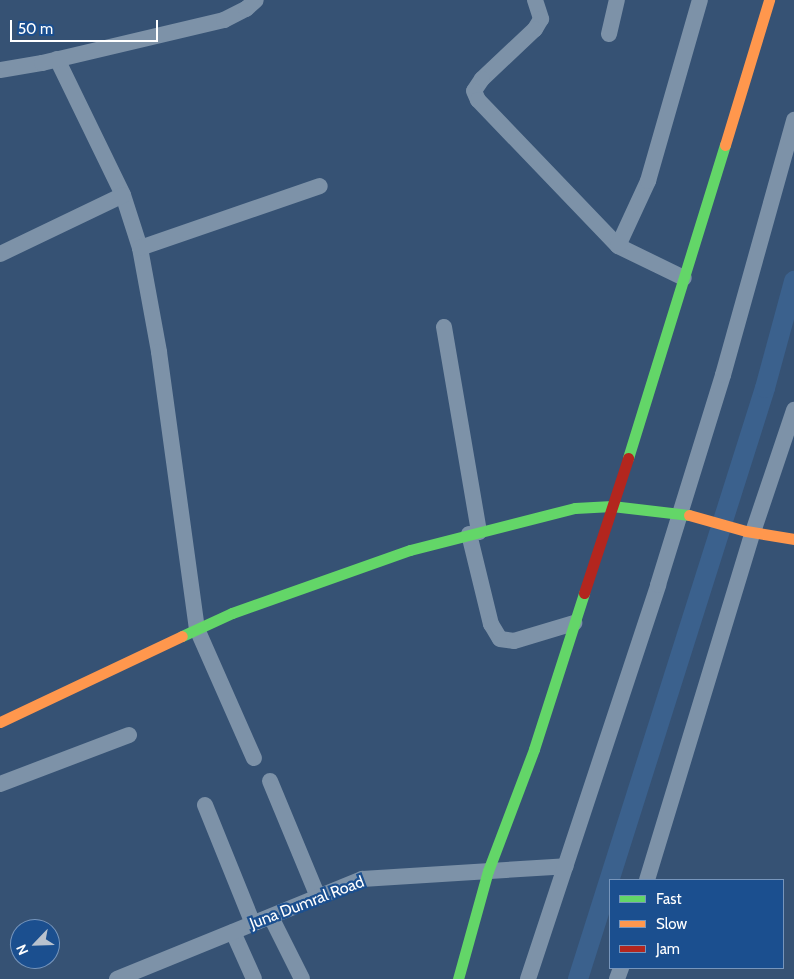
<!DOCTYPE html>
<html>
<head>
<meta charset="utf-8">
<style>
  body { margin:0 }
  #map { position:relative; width:794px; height:979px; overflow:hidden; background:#365274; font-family:Cabin,sans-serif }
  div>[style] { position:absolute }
  .canal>* { height:20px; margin:-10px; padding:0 10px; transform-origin:10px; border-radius:10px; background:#3b618d }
  .street>* { height:16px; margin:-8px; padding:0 8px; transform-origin:8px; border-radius:8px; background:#7d92a8 }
  .fast>* { height:11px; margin:-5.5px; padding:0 5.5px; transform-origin:5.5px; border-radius:5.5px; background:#63d668 }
  .slow>* { height:11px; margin:-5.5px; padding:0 5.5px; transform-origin:5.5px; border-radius:5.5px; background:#ff974d }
  .jam>* { height:11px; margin:-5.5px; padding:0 5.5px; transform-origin:5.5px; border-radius:5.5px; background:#b3261e }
  span { translate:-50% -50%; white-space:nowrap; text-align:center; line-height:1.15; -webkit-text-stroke:4.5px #1b4f8f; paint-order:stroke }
  .street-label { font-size:16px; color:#fff }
  .legend { position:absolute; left:609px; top:879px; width:175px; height:90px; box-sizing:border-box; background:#1b4f8f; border:1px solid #7695bc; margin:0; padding:6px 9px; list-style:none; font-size:15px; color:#fff }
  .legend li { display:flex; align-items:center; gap:10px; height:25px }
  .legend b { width:25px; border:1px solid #7695bc }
  .north { position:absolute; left:10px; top:919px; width:50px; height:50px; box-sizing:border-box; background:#1b4f8f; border:1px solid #7695bc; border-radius:50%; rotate:246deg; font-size:14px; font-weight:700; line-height:20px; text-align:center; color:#fff }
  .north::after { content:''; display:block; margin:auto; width:18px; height:22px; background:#b9c2ce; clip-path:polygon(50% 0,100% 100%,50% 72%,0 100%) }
  .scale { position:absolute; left:10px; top:20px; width:148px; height:22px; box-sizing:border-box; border:2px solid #fff; border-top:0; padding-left:6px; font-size:15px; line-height:18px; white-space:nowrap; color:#fff; -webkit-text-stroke:4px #1b4f8f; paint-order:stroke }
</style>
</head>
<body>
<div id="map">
  <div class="canal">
    <div style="left:578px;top:979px;width:620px;rotate:-72.44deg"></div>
    <div style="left:765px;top:388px;width:111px;rotate:-74.8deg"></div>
  </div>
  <div class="street">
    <div style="left:535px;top:0;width:20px;rotate:72deg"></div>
    <div style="left:541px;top:19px;width:12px;rotate:121deg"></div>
    <div style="left:535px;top:29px;width:73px;rotate:136.7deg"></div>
    <div style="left:482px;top:79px;width:14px;rotate:124deg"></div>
    <div style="left:474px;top:91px;width:10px;rotate:66deg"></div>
    <div style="left:478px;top:100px;width:202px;rotate:46.2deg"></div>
    <div style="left:618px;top:246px;width:73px;rotate:25.9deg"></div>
    <div style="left:609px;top:34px;width:35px;rotate:-77deg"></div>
    <div style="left:57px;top:59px;width:151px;rotate:64.1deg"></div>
    <div style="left:123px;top:195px;width:56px;rotate:72.2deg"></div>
    <div style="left:140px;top:248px;width:106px;rotate:79.6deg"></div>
    <div style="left:159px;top:352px;width:280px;rotate:82.2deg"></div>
    <div style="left:197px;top:629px;width:141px;rotate:66.2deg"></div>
    <div style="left:0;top:70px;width:43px;rotate:-9.5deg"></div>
    <div style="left:42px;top:63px;width:187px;rotate:-13.3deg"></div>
    <div style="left:224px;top:20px;width:25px;rotate:-27deg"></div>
    <div style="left:246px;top:9px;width:13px;rotate:-42deg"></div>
    <div style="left:618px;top:246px;width:72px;rotate:-65.2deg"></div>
    <div style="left:648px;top:181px;width:188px;rotate:-74deg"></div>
    <div style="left:140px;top:248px;width:190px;rotate:-19deg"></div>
    <div style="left:0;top:254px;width:136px;rotate:-25.6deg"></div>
    <div style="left:444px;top:327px;width:208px;rotate:80.3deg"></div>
    <div style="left:469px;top:534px;width:93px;rotate:76.3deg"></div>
    <div style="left:491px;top:624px;width:17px;rotate:59deg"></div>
    <div style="left:500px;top:639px;width:14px;rotate:8deg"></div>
    <div style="left:514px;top:641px;width:63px;rotate:-16.7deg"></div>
    <div style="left:270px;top:781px;width:126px;rotate:67.5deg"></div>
    <div style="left:0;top:784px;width:138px;rotate:-20.8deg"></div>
    <div style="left:205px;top:805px;width:128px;rotate:68deg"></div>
    <div style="left:647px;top:880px;width:364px;rotate:-73.1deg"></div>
    <div style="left:753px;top:532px;width:129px;rotate:-71.4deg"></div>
    <div style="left:271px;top:917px;width:69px;rotate:63.4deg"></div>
    <div style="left:233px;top:932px;width:51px;rotate:65.9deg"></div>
    <div style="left:117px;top:979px;width:265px;rotate:-22.2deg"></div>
    <div style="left:362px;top:879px;width:204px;rotate:-3.6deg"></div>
    <div style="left:528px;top:979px;width:415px;rotate:-71.7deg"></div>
    <div style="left:658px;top:585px;width:220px;rotate:-72.8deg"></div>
    <div style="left:723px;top:375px;width:265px;rotate:-74.4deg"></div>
    <div style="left:617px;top:979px;width:12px;rotate:-70deg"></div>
  </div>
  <div class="fast">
    <div style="left:628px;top:458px;width:328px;rotate:-72.8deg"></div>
    <div style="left:182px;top:636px;width:55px;rotate:-24.7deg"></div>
    <div style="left:232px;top:613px;width:189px;rotate:-19.5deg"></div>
    <div style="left:410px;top:550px;width:170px;rotate:-14.3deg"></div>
    <div style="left:575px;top:508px;width:37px;rotate:-3deg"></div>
    <div style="left:612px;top:506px;width:78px;rotate:6.7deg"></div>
    <div style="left:458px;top:979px;width:112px;rotate:-74.5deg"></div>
    <div style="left:488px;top:871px;width:130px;rotate:-69.3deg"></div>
    <div style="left:534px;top:749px;width:164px;rotate:-72.2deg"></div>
  </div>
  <div class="slow">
    <div style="left:725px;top:145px;width:152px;rotate:-73.1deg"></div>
    <div style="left:689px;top:515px;width:59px;rotate:15.7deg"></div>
    <div style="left:746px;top:531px;width:49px;rotate:9.5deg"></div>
    <div style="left:0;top:722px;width:201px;rotate:-25.3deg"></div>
  </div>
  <div class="jam">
    <div style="left:584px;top:593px;width:142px;rotate:-71.9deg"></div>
  </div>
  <div class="street-label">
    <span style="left:307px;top:903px;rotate:-21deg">Juna Dumral Road</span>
  </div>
  <ul class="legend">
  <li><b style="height:6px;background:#63d668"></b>Fast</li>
  <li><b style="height:6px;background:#ff974d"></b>Slow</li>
  <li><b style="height:6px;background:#b3261e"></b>Jam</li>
  </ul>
  <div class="north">N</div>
  <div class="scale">50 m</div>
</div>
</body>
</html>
